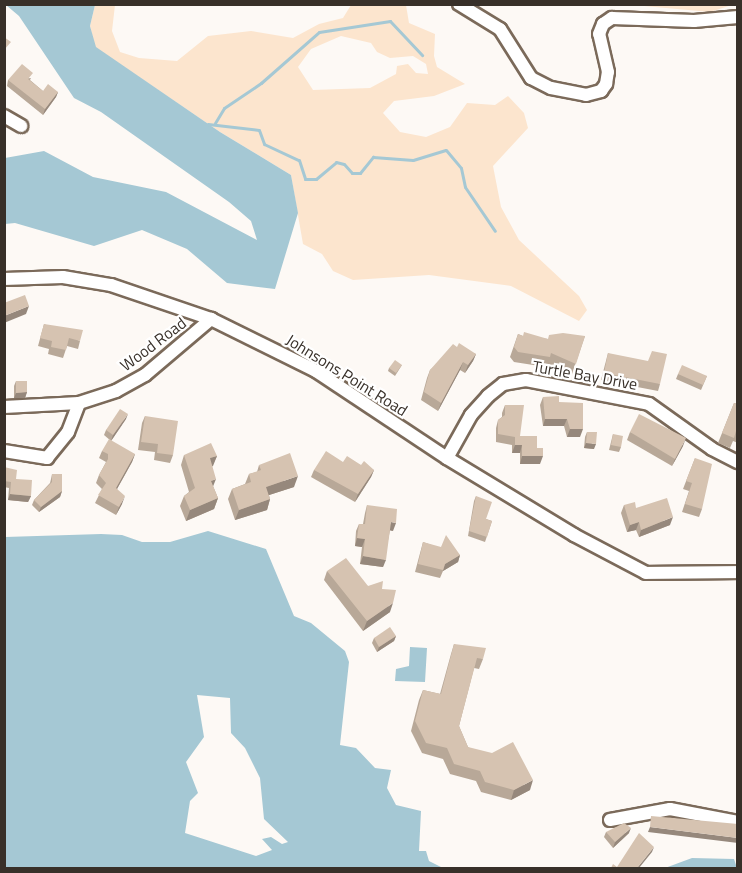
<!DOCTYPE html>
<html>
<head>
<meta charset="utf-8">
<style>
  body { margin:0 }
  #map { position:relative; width:742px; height:873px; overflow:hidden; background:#fdf9f5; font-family:"Titillium Web",sans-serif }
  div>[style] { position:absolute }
  .green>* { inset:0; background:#fce5ce }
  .water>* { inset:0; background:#a5c8d4 }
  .stream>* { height:3px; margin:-1.5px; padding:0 1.5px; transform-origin:1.5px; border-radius:1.5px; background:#a5c8d4 }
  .roads { filter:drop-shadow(2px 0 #7b6a5a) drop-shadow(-2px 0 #7b6a5a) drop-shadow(0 2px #7b6a5a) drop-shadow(0 -2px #7b6a5a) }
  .street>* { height:12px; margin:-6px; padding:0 6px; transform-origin:6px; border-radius:6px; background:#fff }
  .wall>* { inset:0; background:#b8a898 }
  .shaded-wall>* { inset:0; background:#96887c }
  .building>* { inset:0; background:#d6c3b1 }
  span { translate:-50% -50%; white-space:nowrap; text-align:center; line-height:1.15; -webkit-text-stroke:4.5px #fff; paint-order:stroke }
  .street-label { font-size:16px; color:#383029 }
  .frame { position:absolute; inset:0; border:6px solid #383029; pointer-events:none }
</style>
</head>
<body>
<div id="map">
  <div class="green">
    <div style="clip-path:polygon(evenodd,95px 5px,115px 5px,112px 31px,120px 52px,139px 58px,177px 61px,208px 36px,251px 31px,293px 38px,319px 24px,343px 18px,351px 5px,406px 5px,409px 23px,435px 34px,434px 56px,437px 67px,465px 84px,434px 96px,394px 101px,383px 113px,400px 132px,426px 137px,450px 127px,467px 103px,495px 105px,508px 96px,524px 113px,528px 128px,493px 166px,501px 207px,519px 240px,579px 296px,587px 310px,579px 321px,511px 286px,429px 275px,353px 280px,333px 271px,322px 254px,303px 244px,291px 175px,220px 132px,95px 47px,90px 26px,95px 5px,341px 36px,371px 43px,377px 52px,390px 58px,413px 56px,426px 64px,428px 74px,416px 73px,408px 64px,397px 66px,396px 74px,370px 88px,313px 90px,298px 67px,311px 49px,341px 36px)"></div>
    <div style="clip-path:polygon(633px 5px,732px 4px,732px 5px,710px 12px)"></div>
  </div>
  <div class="water">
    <div style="clip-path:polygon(6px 5px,95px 5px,90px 26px,96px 47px,220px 132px,291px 175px,298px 213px,275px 289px,227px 283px,187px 249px,142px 230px,94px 246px,15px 223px,5px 224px,5px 158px,44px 151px,93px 177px,166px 192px,257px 240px,251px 221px,229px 202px,101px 112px,74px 98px,19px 16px)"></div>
    <div style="clip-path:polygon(evenodd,208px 531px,266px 549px,294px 616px,311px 623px,345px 651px,349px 662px,340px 745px,356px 748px,375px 768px,391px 770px,387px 788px,396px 805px,421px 811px,419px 851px,426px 851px,429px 861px,443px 868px,5px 868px,5px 537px,101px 534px,122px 535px,142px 542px,170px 542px,208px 531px,197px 695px,230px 698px,231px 733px,245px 748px,260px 778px,264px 819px,288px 842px,282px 844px,271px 837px,262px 839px,272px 850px,256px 856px,185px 833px,190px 801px,198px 793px,186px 762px,204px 737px,197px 695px)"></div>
    <div style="clip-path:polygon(410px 647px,427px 648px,425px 682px,395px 681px,396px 669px,409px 666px)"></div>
    <div style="clip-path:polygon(692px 858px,734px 859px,737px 868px,665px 868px)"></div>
  </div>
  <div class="stream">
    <div style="left:215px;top:123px;width:17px;rotate:-59deg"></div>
    <div style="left:224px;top:108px;width:45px;rotate:-34deg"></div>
    <div style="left:261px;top:83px;width:77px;rotate:-41.3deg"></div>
    <div style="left:319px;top:32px;width:72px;rotate:-8.8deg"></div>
    <div style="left:390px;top:21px;width:47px;rotate:46.7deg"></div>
    <div style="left:208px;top:124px;width:51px;rotate:6.7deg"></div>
    <div style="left:259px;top:130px;width:15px;rotate:70deg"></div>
    <div style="left:264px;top:144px;width:38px;rotate:25deg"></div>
    <div style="left:299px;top:160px;width:20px;rotate:72deg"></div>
    <div style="left:305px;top:179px;width:11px"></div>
    <div style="left:316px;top:179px;width:26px;rotate:-40deg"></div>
    <div style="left:336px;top:162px;width:8px;rotate:14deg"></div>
    <div style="left:344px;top:164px;width:12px;rotate:48deg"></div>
    <div style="left:352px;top:173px;width:8px"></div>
    <div style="left:360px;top:173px;width:21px;rotate:-51deg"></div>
    <div style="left:373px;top:157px;width:40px;rotate:4.3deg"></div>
    <div style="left:413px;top:160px;width:34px;rotate:-17deg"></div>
    <div style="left:446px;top:150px;width:23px;rotate:50deg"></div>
    <div style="left:461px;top:168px;width:19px;rotate:78deg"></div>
    <div style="left:465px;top:187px;width:53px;rotate:55.7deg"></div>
  </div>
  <div class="roads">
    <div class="street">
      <div style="left:459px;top:4px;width:48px;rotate:31.4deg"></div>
      <div style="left:500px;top:29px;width:58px;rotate:57.7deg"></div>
      <div style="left:531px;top:78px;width:22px;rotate:27deg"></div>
      <div style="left:551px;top:88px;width:36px;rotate:11deg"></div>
      <div style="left:586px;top:95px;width:16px;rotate:-15deg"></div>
      <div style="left:601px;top:91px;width:9px;rotate:-54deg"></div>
      <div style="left:606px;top:84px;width:12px;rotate:-81deg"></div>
      <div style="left:608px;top:72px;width:39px;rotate:-103deg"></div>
      <div style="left:599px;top:34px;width:11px;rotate:-68deg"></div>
      <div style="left:603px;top:24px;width:11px;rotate:-34deg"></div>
      <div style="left:612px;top:18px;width:82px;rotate:2.1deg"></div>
      <div style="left:694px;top:21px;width:44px;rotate:-5.2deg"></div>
      <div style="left:4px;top:116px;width:20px;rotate:30deg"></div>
      <div style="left:4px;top:279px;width:59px;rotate:-1.9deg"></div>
      <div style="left:63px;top:277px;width:49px;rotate:9.5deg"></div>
      <div style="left:111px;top:285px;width:106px;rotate:18.8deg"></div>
      <div style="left:211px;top:319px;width:117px;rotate:26.3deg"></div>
      <div style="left:316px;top:371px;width:157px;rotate:33.6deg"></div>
      <div style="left:447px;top:458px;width:149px;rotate:31.2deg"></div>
      <div style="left:574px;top:535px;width:81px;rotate:27.8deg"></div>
      <div style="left:646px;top:573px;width:92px;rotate:-0.6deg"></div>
      <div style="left:4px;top:407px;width:75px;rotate:-3.1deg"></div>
      <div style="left:79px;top:403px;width:39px;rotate:-18deg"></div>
      <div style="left:116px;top:391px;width:33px;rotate:-29deg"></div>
      <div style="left:145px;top:375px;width:87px;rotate:-40.3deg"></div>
      <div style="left:4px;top:451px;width:44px;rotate:9.2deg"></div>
      <div style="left:47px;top:458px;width:33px;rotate:-51deg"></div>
      <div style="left:68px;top:432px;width:31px;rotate:-69deg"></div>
      <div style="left:447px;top:458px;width:49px;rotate:-60.8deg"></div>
      <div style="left:471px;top:415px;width:25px;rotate:-48deg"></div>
      <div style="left:488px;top:396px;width:19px;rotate:-39deg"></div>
      <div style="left:503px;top:384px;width:23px;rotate:-10deg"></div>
      <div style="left:526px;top:380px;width:125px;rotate:11deg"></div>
      <div style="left:649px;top:404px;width:77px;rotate:35.5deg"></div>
      <div style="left:712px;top:449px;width:29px;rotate:27deg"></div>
      <div style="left:610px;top:820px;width:61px;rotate:-10.4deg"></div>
      <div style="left:670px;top:809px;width:69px;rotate:10.8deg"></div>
    </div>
  </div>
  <div class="wall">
    <div style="clip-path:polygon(31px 78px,30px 80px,43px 91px,58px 92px,56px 97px,43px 115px,7px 86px,8px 80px)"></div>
    <div style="clip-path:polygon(44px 324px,80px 341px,78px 349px,67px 346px,63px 358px,48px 354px,49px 349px,38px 346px)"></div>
    <div style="clip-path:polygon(518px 334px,523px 336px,548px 339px,585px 336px,572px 374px,547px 364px,546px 367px,514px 362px,510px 357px)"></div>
    <div style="clip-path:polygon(457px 347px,476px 354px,473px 361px,465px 373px,460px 370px,438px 411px,421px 400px,427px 378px,430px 370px)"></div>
    <div style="clip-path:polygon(608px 353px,660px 384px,658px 391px,601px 380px)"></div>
    <div style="clip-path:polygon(402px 365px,395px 376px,388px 371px,389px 368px)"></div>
    <div style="clip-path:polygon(678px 374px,707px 376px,701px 390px,676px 379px)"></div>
    <div style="clip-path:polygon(16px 381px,27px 392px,25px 398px,14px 398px,14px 386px)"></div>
    <div style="clip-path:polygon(543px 397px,559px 402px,580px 437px,567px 437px,564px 426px,543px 426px,540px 405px)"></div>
    <div style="clip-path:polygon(734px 403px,738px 404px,738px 443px,733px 441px,730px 448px,718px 443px)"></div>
    <div style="clip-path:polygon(505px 405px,520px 436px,537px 448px,540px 464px,520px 464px,520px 453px,512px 453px,512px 445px,496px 442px,496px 428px,498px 420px,502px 417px,502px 413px)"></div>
    <div style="clip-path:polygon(145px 416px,173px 455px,170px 463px,154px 460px,155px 452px,138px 450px,142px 423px)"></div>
    <div style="clip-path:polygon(126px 419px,111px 441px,104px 435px,106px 430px)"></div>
    <div style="clip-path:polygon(587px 432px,594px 449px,584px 448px,585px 437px)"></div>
    <div style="clip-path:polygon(630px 432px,683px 446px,672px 466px,627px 440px)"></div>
    <div style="clip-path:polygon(613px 434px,621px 447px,619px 452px,609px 450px)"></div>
    <div style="clip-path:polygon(102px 451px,135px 454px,132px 462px,117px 489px,122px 504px,116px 515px,95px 503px,102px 489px,96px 483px,99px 475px,105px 464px,106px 462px,99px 458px)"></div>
    <div style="clip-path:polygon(184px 455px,217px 456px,212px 466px,213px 486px,218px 498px,214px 509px,186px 521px,180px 506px,184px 496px,189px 492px,181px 465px)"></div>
    <div style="clip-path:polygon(695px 458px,702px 509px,699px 517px,682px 512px,689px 491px,683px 489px)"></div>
    <div style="clip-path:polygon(343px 462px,361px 465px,374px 470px,371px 477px,355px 502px,311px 477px,314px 470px)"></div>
    <div style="clip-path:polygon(259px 465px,294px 487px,269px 495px,270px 499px,267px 510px,235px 520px,228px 499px,232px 489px,245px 484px,249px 474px,257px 472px)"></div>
    <div style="clip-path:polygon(4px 467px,16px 479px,31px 496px,28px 502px,8px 500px,9px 488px,4px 487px)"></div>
    <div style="clip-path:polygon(52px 474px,62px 491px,60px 497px,39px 512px,32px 505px,34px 500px,50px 483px,51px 479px)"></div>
    <div style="clip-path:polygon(476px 496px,486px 519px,492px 521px,485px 542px,468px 536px,474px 501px)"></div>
    <div style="clip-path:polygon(367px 505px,393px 531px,390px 530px,383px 567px,360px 564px,362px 547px,355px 546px,356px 531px,359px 524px,363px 524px,365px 513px)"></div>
    <div style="clip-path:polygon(624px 505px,636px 508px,670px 525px,639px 537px,636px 530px,627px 532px,621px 513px)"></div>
    <div style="clip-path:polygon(423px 542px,460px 555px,458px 562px,443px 571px,440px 578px,415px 572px)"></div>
    <div style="clip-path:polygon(327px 571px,368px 586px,382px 589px,390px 612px,363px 631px,324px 580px)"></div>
    <div style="clip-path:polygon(396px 636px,394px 641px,377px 652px,372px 643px,374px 638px)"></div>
    <div style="clip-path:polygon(454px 644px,483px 659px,479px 669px,474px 668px,459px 726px,468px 747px,530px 790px,511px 800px,481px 792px,476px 781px,450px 774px,443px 759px,422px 753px,411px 731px,419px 700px,423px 690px,440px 694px,451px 654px)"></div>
    <div style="clip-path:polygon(606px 832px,629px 833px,613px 848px,604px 837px)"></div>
  </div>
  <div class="shaded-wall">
    <div style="clip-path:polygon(58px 92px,56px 97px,43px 115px,45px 109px)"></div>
    <div style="clip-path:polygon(29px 306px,26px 314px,4px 323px,4px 316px)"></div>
    <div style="clip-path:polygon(476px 354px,473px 361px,465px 373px,468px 365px)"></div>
    <div style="clip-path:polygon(463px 362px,460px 370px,438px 411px,441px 403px)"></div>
    <div style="clip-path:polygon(27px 392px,25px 398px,14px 398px,16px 393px)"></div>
    <div style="clip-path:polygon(128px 414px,126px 419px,111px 441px,113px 435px)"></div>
    <div style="clip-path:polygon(545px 419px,567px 419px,564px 426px,543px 426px)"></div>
    <div style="clip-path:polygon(570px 429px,583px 429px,580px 437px,567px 437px)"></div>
    <div style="clip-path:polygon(686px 438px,683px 446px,672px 466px,675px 459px)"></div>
    <div style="clip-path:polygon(586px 443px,596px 444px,594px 449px,584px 448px)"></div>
    <div style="clip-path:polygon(515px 445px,522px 445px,520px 453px,512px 453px)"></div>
    <div style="clip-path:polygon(135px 454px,132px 462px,113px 496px,116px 488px)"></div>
    <div style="clip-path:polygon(217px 456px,213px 466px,207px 469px,210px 458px)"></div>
    <div style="clip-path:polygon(522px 456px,543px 456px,540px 464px,520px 464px)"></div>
    <div style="clip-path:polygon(374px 470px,371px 477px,355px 502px,358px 494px)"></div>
    <div style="clip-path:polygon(298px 476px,294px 487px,263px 497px,266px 487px)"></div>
    <div style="clip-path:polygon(216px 479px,212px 489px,211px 481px)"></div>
    <div style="clip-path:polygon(62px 491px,60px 497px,39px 512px,41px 507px)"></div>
    <div style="clip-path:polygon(10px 494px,31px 496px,28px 502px,8px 500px)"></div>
    <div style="clip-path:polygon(125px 496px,122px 504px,116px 515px,119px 507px)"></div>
    <div style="clip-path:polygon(218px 498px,214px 509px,186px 521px,190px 510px)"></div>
    <div style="clip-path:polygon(270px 499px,267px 510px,235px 520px,239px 510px)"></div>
    <div style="clip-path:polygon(673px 517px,670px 525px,639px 537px,641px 530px)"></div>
    <div style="clip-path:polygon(391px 522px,396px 523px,393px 531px,388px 530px)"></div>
    <div style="clip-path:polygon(639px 522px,636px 530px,627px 532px,630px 525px)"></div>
    <div style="clip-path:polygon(357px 538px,365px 539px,362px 547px,355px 546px)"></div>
    <div style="clip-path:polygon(460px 555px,458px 562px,443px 571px,445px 564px)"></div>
    <div style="clip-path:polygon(363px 556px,386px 560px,383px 567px,360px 564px)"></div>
    <div style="clip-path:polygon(393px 603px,390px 612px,363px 631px,367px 621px)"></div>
    <div style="clip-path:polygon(396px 636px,394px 641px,377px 652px,379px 647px)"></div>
    <div style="clip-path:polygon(533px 780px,530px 790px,511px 800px,514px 790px)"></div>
    <div style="clip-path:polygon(650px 827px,738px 838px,738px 843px,648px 832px)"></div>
    <div style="clip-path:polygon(631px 828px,629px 833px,613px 848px,615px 842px)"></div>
    <div style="clip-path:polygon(654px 847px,652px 852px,639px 868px,637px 868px)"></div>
  </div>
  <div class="building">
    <div style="clip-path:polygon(4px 37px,11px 42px,4px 50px)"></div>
    <div style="clip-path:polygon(22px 64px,33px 73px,28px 79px,43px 91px,48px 84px,58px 92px,45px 109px,8px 80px)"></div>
    <div style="clip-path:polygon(25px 295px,29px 306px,4px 316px,4px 303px)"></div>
    <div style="clip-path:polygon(44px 324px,83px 330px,80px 341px,69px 338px,66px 350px,51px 347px,52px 341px,40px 338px)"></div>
    <div style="clip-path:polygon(524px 332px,548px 339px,549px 335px,563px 333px,585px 336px,576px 364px,551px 353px,550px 357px,518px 352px,514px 347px,518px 334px,523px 336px)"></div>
    <div style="clip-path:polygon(459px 343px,476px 354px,468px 365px,463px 362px,441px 403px,424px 392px,430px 370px,453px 344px,457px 347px)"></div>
    <div style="clip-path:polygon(652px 351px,667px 354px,660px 384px,604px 373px,608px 353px,648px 361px)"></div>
    <div style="clip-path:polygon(395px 360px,402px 365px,396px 373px,389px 368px)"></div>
    <div style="clip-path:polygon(682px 365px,707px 376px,703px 385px,678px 374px)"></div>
    <div style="clip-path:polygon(16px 381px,27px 381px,27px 392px,16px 393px)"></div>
    <div style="clip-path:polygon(559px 396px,559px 402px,583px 403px,583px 429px,570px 429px,567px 419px,545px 419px,543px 397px)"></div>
    <div style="clip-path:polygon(734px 403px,738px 404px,738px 431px,736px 431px,734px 438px,722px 433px)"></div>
    <div style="clip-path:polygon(505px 405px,524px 405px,520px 436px,537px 436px,537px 448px,543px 448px,543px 456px,522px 456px,522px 445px,515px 445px,515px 437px,498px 434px,498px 420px,505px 415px)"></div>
    <div style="clip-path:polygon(120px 409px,128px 414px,113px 435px,106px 430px)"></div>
    <div style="clip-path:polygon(639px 414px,686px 438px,675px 459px,630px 432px)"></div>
    <div style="clip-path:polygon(145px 416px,178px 421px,173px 455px,157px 453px,158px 444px,141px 442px)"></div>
    <div style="clip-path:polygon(587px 432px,597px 432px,596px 444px,586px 443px)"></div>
    <div style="clip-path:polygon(613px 434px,623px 436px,621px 447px,611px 445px)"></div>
    <div style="clip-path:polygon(109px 439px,135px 454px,116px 488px,125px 496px,119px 507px,98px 495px,106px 483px,99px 475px,108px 459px,108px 454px,102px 451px)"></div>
    <div style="clip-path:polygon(211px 443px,217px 456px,210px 458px,216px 479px,211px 481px,218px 498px,190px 510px,184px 496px,195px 488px,184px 455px)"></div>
    <div style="clip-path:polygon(326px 451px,343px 462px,347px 456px,361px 465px,364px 461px,374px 470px,358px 494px,314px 470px)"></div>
    <div style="clip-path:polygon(290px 453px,298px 476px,266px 487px,270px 499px,239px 510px,232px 489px,251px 482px,249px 474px,261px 470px,259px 465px)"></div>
    <div style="clip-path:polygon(695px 458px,712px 464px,702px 509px,685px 504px,692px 483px,686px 481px)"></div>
    <div style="clip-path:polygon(4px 467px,17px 470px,16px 479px,32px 480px,31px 496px,10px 494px,11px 482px,4px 481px)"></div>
    <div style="clip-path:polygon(52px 474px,62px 474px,62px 491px,41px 507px,34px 500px,52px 482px)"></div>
    <div style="clip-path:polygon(476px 496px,492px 502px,486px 519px,492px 521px,487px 537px,469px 531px)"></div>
    <div style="clip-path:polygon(667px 498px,673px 517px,641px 530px,639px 522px,630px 525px,624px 505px,635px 502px,636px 508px)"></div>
    <div style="clip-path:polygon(367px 505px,397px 509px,396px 523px,391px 522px,386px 560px,363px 556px,365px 539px,357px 538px,359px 524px,365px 524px)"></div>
    <div style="clip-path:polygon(446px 535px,460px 555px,445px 564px,443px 570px,418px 564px,423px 542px,441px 547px)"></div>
    <div style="clip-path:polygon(346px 558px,368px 586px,383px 581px,382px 589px,396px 590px,393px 603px,367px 621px,327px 571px)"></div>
    <div style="clip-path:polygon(390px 627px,396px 636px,379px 647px,374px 638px)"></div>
    <div style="clip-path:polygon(454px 644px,486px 648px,483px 659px,477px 658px,459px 726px,468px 747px,492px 753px,513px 742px,533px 780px,514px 790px,485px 782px,480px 771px,454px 764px,447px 748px,426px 743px,415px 721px,423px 690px,441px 694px)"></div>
    <div style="clip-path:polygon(651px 816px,738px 824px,738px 838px,650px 827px)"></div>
    <div style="clip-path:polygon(624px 823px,631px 828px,615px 842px,606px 832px)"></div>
    <div style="clip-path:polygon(639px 833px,654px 847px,637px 868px,611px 868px,613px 864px,617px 867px)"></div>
  </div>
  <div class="street-label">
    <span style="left:153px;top:344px;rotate:-37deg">Wood Road</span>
    <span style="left:347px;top:375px;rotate:32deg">Johnsons Point Road</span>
    <span style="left:585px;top:375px;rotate:10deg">Turtle Bay Drive</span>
  </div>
  <div class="frame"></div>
</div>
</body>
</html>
